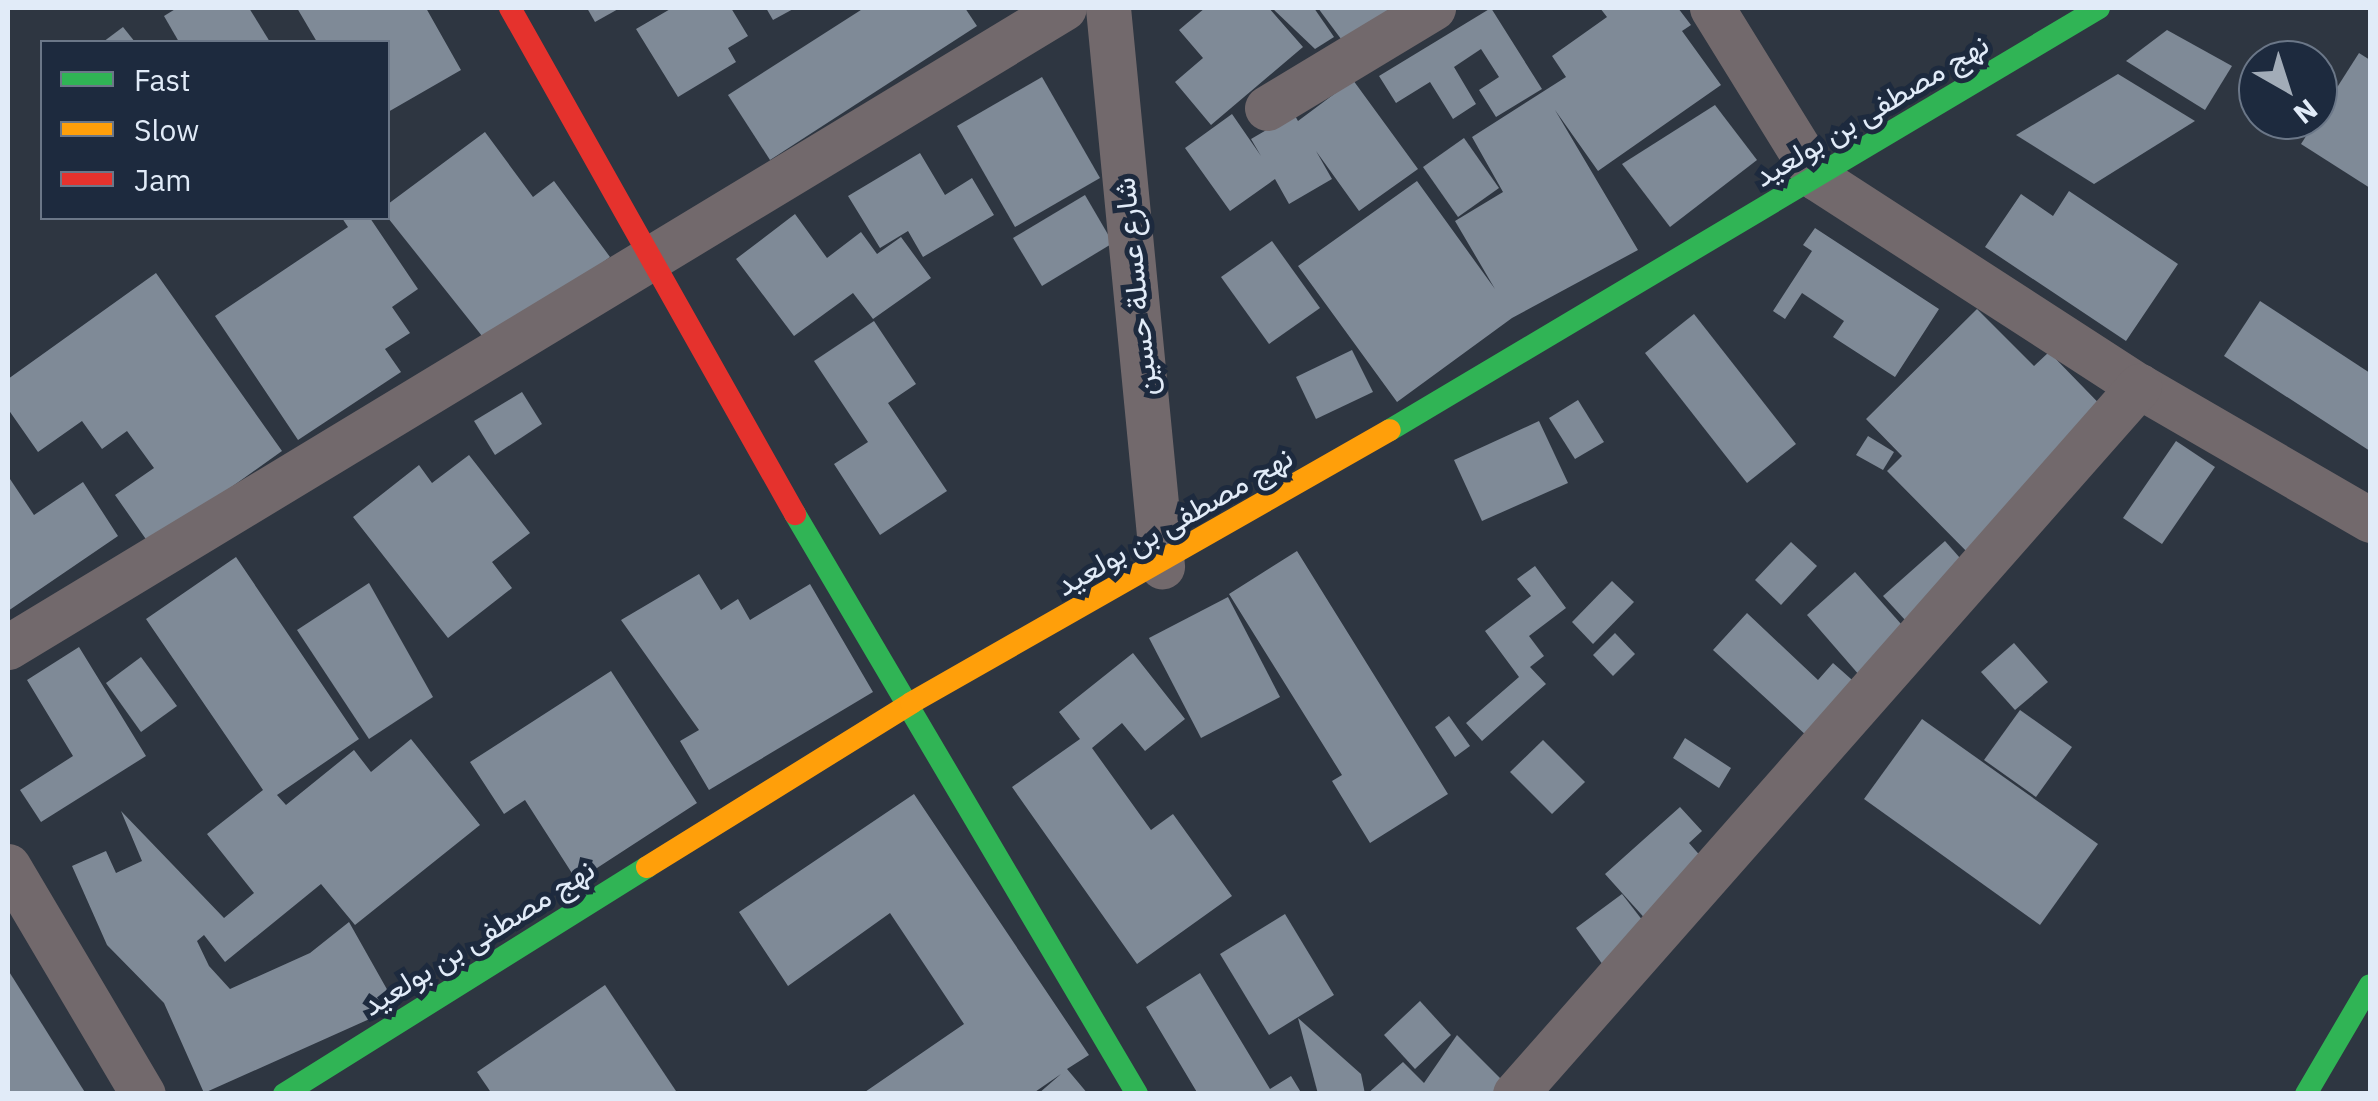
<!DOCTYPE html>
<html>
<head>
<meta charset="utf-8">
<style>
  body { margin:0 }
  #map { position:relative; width:2378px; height:1101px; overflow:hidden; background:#2e3641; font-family:"IBM Plex Sans",Vazirmatn,sans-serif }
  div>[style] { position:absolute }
  .building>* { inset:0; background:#7f8a97 }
  .street>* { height:45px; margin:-22.5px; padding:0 22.5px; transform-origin:22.5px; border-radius:22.5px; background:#72696c }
  .fast>* { height:22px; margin:-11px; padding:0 11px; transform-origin:11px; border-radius:11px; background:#30b455 }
  .slow>* { height:22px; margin:-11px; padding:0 11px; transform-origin:11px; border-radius:11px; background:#ff9f0a }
  .jam>* { height:22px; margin:-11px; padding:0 11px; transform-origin:11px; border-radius:11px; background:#e5322d }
  span { translate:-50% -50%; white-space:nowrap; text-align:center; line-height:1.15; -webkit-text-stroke:10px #1d2a3e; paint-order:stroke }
  .street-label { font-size:30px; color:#e1ebf8 }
  .frame { position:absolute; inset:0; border:10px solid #e1ebf8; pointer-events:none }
  .legend { position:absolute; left:40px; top:40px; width:350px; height:180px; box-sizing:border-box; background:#1d2a3e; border:2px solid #6b7788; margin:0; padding:12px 18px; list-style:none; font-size:30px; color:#e1ebf8 }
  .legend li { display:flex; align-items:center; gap:20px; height:50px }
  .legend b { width:50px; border:2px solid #6b7788 }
  .north { position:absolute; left:2238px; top:40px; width:100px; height:100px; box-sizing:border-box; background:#1d2a3e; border:2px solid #6b7788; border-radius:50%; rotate:141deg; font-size:28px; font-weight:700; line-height:40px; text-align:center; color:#e1ebf8 }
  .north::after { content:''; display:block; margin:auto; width:35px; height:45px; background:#a2acb8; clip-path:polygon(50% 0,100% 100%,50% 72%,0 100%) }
</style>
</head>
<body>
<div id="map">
  <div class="building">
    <div style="clip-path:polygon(177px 8px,249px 8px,270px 42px,179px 42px,164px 16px)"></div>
    <div style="clip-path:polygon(297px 8px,426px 8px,461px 70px,388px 112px,388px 42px,317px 42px)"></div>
    <div style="clip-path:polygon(587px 8px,620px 8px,595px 22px)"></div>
    <div style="clip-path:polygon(672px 8px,731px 8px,748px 36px,728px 48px,736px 62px,678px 97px,636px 29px)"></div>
    <div style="clip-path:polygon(766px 8px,795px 8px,773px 20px)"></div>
    <div style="clip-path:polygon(864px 8px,965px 8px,977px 26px,770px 160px,728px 95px)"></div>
    <div style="clip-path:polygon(1205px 8px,1269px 8px,1303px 47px,1211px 125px,1175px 82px,1203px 58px,1179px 30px)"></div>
    <div style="clip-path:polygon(1272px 8px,1314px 8px,1334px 37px,1315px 49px)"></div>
    <div style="clip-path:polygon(1318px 8px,1391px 8px,1344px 43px)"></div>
    <div style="clip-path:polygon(1491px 8px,1542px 89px,1496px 117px,1479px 90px,1499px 77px,1481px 49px,1454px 67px,1476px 104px,1453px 119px,1430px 82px,1396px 103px,1379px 76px)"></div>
    <div style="clip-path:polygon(1600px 8px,1678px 8px,1691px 25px,1682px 31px,1721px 85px,1598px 171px,1555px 110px,1638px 250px,1512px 318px,1397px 402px,1298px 266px,1417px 181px,1495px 289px,1455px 221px,1503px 192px,1472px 137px,1566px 77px,1552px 56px,1607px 17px)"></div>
    <div style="clip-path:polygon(123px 27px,135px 42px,103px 42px)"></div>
    <div style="clip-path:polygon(2167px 30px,2232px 66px,2205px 110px,2126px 61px)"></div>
    <div style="clip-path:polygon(2359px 53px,2370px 60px,2370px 188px,2301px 144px)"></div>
    <div style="clip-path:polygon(2118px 74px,2195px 121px,2094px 184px,2016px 135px)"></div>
    <div style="clip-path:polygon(1042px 77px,1100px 178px,1015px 227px,957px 126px)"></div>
    <div style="clip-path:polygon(1353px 80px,1418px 169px,1359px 211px,1316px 151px,1332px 179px,1289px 204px,1275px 179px,1230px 211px,1185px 148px,1232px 114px,1261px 156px,1251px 139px,1294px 114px,1298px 121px)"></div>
    <div style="clip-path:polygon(1715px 105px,1757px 160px,1670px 227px,1622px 164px)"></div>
    <div style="clip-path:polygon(485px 132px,533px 197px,554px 181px,610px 257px,490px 346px,388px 218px,388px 204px)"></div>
    <div style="clip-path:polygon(1464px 138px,1499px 188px,1458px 217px,1423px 167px)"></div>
    <div style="clip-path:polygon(920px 153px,945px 195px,972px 178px,994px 215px,923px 257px,908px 231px,880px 248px,848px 196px)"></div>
    <div style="clip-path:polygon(2069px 191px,2178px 264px,2126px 341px,1985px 247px,2021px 194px,2053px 216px)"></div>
    <div style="clip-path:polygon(1085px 195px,1113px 243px,1042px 286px,1013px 238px)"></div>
    <div style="clip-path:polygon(795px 214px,827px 258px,861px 232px,877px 254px,901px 237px,931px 278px,873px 319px,853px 293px,794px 336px,736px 259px)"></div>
    <div style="clip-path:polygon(342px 218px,370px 218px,418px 289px,392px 307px,410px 333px,385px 349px,401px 372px,298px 440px,215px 316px,348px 227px)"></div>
    <div style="clip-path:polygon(1815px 228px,1939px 309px,1895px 377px,1833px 337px,1844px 321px,1802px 293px,1785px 319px,1773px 311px,1812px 251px,1803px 245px)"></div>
    <div style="clip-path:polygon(1272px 241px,1320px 308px,1269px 344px,1221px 277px)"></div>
    <div style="clip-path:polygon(156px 273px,282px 451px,150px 545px,115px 495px,154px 468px,127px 431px,102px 449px,82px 421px,38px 452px,8px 409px,8px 379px)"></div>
    <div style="clip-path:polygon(2260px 301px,2370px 373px,2370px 451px,2224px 356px)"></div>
    <div style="clip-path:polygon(1977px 309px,2034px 366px,2049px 352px,2120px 425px,1979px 564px,1887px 471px,1902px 456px,1866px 419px)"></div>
    <div style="clip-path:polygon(1694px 314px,1796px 444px,1747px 483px,1645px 353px)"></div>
    <div style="clip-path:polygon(874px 321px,916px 384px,888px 403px,947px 491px,880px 535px,834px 464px,868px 442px,814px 361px)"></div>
    <div style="clip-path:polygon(1352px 350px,1373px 392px,1316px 419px,1296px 377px)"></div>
    <div style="clip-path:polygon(522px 392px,542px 424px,495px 455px,474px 421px)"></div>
    <div style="clip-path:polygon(1578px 400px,1604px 442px,1575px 459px,1549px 418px)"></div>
    <div style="clip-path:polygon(1539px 421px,1568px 483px,1482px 521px,1454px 460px)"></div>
    <div style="clip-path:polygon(1868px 436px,1894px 452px,1883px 470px,1856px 455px)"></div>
    <div style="clip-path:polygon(2176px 441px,2215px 467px,2162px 544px,2123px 518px)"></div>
    <div style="clip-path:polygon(469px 455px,530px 533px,492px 562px,512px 588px,448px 638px,353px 517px,419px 465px,432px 483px)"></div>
    <div style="clip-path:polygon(8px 476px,34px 515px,83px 482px,118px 536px,8px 611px)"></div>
    <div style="clip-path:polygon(1945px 541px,1968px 567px,1906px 621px,1883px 596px)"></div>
    <div style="clip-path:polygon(1791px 542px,1817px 566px,1781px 605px,1755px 580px)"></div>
    <div style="clip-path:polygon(1297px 551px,1448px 794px,1370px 843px,1332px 781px,1342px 775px,1229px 594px)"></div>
    <div style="clip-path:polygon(236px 557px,359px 739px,277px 795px,286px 805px,354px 750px,371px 772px,411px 739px,480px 825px,355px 925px,321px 884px,225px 962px,204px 935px,197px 941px,209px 966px,230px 989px,310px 953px,349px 922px,393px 1000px,374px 1017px,204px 1093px,164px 1003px,107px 945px,72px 866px,106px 851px,116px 873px,142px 861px,121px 811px,224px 918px,254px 893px,207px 834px,263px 790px,146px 619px)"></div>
    <div style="clip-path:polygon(1535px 566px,1566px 608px,1529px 636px,1544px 656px,1530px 667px,1546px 684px,1482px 741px,1466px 723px,1519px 677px,1485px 631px,1531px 596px,1517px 579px)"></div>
    <div style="clip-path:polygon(1855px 572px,1909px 633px,1860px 676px,1807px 615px)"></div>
    <div style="clip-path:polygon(699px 574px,721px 610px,738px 599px,750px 620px,810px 584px,873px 692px,709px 790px,680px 741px,699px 730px,621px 620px)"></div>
    <div style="clip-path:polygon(1612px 581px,1634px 602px,1593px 644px,1572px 622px)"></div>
    <div style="clip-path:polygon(369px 583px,433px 697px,369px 739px,297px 630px)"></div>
    <div style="clip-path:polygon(1228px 597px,1280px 697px,1201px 738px,1149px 638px)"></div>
    <div style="clip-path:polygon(1747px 613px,1818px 680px,1833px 663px,1868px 694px,1819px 747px,1713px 650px)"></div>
    <div style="clip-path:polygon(1615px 633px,1635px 654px,1613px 676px,1593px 655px)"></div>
    <div style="clip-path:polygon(2014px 643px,2048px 682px,2015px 710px,1981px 672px)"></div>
    <div style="clip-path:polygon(79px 647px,146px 756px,41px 822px,20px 790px,73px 756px,27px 680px)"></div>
    <div style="clip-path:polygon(1133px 653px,1185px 719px,1145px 751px,1122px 723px,1092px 748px,1151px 830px,1173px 814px,1232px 896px,1137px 964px,1012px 787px,1080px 739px,1059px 712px)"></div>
    <div style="clip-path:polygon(141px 657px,177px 706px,141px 732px,106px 683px)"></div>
    <div style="clip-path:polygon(611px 671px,697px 803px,577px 881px,525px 800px,504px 814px,470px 762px)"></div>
    <div style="clip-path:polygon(2020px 710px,2072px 747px,2036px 797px,1984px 760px)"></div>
    <div style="clip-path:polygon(1449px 716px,1470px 746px,1455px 757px,1435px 727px)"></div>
    <div style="clip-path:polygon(1922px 719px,2098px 844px,2040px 925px,1864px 799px)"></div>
    <div style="clip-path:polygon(1685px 738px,1731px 768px,1719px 788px,1673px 758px)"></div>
    <div style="clip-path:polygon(1543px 740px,1585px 782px,1552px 814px,1510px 772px)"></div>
    <div style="clip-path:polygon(914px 794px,1089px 1055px,1067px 1069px,1088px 1094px,1038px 1094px,1061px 1074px,1032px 1094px,862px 1094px,964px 1024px,890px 913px,788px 986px,739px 912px)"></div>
    <div style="clip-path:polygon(1680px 807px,1702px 831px,1689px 843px,1711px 868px,1649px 923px,1605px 874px)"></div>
    <div style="clip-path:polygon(1622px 894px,1650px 930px,1603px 965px,1576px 928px)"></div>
    <div style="clip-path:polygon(1285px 914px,1334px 995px,1269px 1035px,1220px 954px)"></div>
    <div style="clip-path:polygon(8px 970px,86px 1094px,8px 1094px)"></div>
    <div style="clip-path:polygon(1200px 973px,1270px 1089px,1291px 1076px,1302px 1094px,1198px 1094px,1146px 1007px)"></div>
    <div style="clip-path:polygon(605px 985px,678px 1094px,492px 1094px,477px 1072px)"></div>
    <div style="clip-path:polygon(1420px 1001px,1451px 1035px,1415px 1069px,1384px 1035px)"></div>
    <div style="clip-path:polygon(1298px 1018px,1361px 1074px,1365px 1094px,1318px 1094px)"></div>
    <div style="clip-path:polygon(1457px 1035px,1516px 1094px,1367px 1094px,1403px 1062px,1424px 1083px)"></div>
  </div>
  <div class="street">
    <div style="left:1108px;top:8px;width:561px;rotate:84.47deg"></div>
    <div style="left:1712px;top:8px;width:200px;rotate:58.3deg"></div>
    <div style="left:1817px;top:178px;width:383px;rotate:32.9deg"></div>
    <div style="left:2139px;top:386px;width:267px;rotate:30.1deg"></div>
    <div style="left:1267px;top:108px;width:194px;rotate:-31.1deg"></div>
    <div style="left:8px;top:647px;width:1234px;rotate:-31.18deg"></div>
    <div style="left:8px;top:866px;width:265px;rotate:59.4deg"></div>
    <div style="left:1515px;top:1094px;width:944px;rotate:-48.61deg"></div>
  </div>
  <div class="fast">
    <div style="left:1390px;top:430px;width:825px;rotate:-30.76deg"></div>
    <div style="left:795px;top:514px;width:673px;rotate:59.47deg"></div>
    <div style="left:284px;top:1094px;width:428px;rotate:-32deg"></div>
    <div style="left:2306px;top:1094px;width:126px;rotate:-59.6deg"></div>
  </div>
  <div class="slow">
    <div style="left:647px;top:867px;width:311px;rotate:-31.8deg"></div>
    <div style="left:911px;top:703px;width:551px;rotate:-29.68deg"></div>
  </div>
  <div class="jam">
    <div style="left:510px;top:8px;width:581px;rotate:60.61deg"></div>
  </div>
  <div class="street-label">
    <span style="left:1871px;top:110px;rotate:-31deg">نهج مصطفى بن بولعيد</span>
    <span style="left:1135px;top:287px;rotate:-96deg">شارع عسلة حسين</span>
    <span style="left:1174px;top:521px;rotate:-30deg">نهج مصطفى بن بولعيد</span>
    <span style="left:478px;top:937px;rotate:-32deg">نهج مصطفى بن بولعيد</span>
  </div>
  <div class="frame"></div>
  <ul class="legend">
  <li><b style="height:12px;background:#30b455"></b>Fast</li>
  <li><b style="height:12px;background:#ff9f0a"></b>Slow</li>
  <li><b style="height:12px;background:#e5322d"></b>Jam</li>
  </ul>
  <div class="north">N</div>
</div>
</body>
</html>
